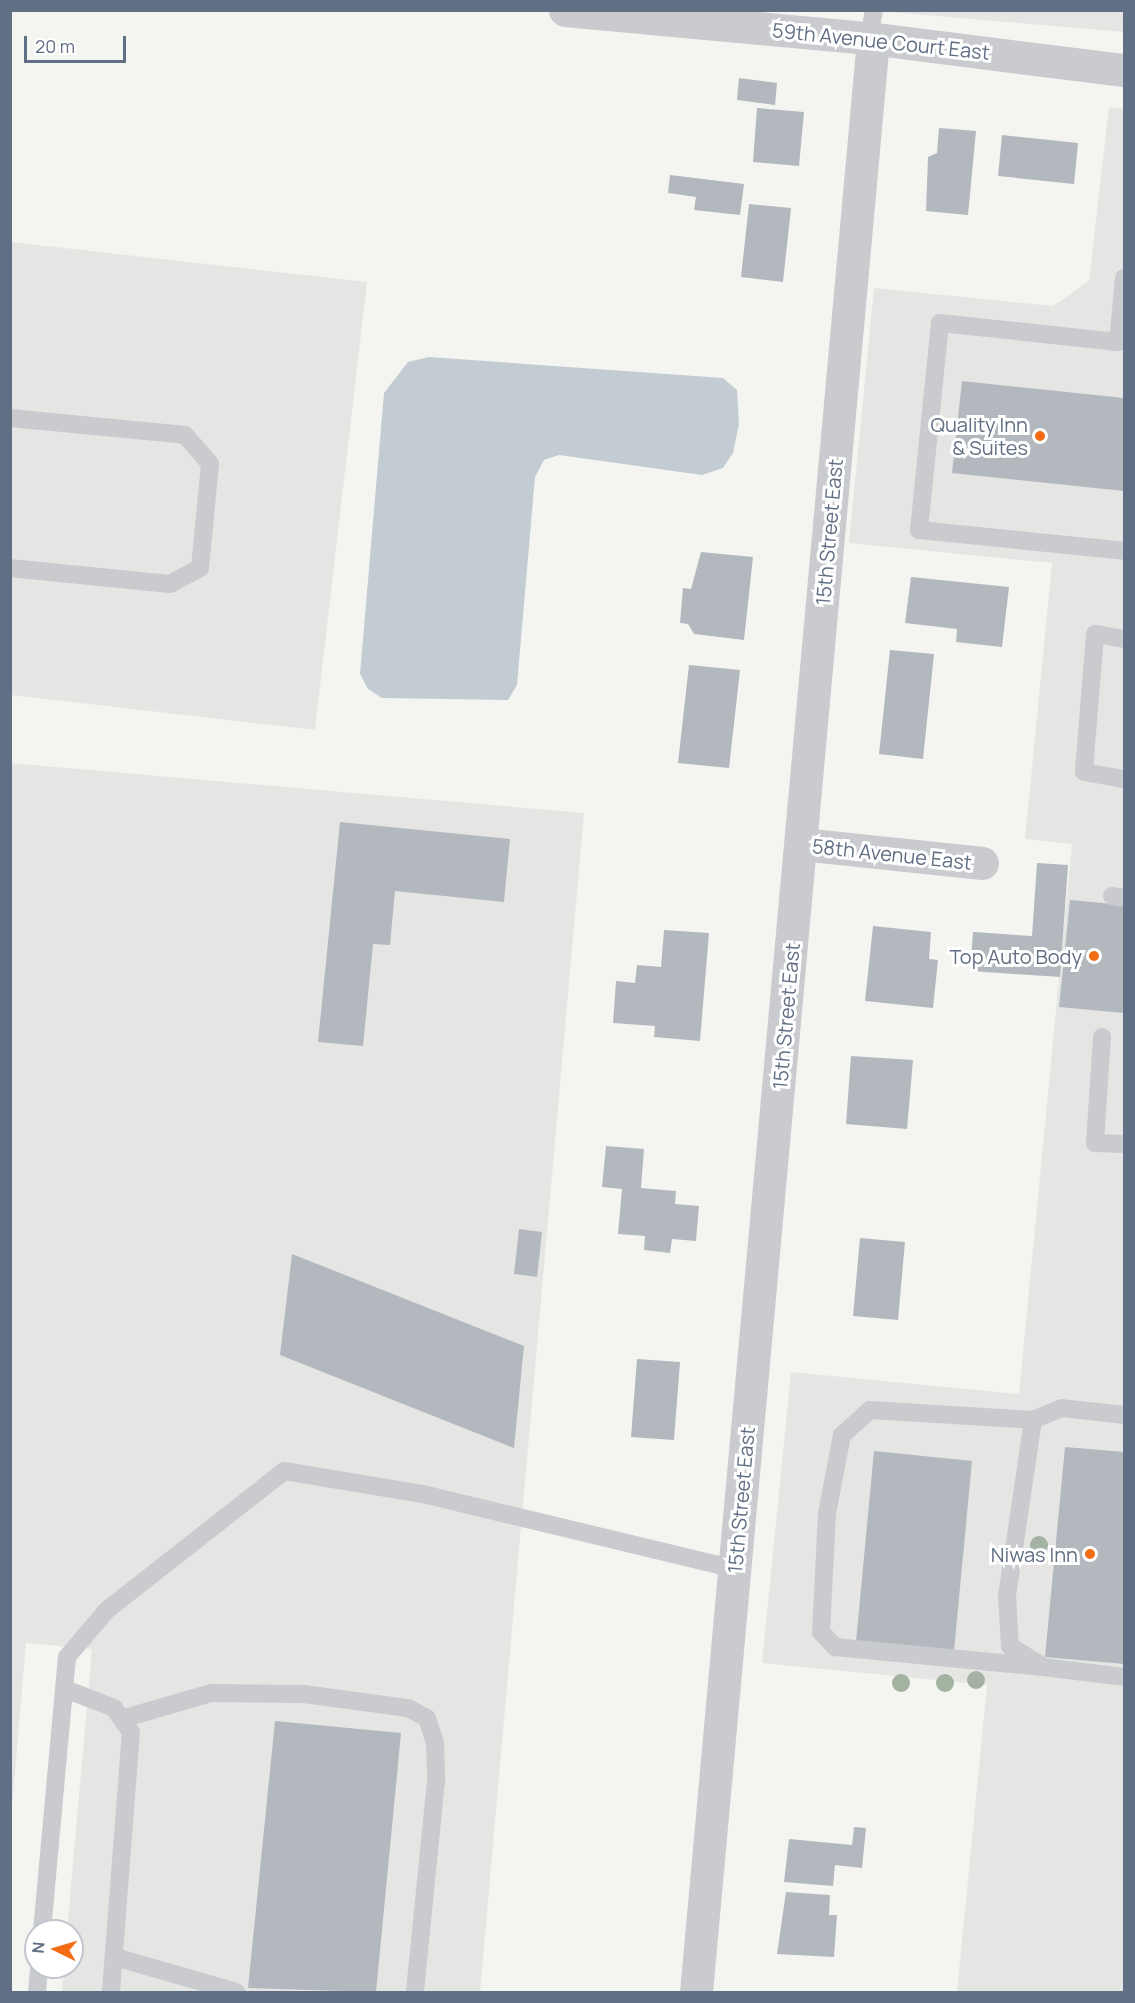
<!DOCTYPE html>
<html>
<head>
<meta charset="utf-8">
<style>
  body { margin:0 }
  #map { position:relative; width:1135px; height:2003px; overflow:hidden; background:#f4f5f1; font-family:Manrope,sans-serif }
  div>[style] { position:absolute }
  .built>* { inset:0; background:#e5e6e4 }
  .water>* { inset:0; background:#c3ccd2 }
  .building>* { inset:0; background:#b3b8be }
  .lane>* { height:18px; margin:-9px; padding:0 9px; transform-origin:9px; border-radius:9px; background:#c9cbcf }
  .street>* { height:33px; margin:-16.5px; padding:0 16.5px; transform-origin:16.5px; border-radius:16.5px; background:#c9cbcf }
  .trees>* { width:18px; height:18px; margin:-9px; border-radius:50%; background:#a4b2a2 }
  .dots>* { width:16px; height:16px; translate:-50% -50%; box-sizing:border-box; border:3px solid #fff; border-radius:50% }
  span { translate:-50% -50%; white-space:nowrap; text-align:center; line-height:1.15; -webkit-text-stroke:6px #fff; paint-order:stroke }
  .street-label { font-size:20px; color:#616f84 }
  .poi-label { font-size:20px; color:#616f84 }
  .right { translate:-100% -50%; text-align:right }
  .frame { position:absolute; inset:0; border:12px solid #616f84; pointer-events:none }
  .north { position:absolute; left:24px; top:1919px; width:60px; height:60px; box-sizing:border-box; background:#fff; border:2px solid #c0c5ce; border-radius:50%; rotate:275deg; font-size:16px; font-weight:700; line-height:24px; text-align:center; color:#616f84 }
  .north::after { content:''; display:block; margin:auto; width:21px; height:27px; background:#f26d14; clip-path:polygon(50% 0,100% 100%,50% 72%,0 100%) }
  .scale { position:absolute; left:24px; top:36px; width:102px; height:27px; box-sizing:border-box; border:3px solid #616f84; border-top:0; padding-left:8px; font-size:18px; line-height:21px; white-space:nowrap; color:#616f84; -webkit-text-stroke:4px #fff; paint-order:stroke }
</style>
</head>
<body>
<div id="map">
  <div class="built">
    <div style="clip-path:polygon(879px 11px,1124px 11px,1124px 32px)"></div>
    <div style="clip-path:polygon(1109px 107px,1124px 109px,1124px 1992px,957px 1992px,987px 1685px,762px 1663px,791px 1372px,1019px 1394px,1072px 844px,1025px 839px,1052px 563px,849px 543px,874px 288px,1053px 306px,1089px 281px)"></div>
    <div style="clip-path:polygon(11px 242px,367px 282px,315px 730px,11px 695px)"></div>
    <div style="clip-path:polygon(10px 763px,584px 813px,480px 1992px,62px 1992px,64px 1967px,72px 1967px,72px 1931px,67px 1931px,92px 1649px,26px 1643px,11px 1818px)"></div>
  </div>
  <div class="water">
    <div style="clip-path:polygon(429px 357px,723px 378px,737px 390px,739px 424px,733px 453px,723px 468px,702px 475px,559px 455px,544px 460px,535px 477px,517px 685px,508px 700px,382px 698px,368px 689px,360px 674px,384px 393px,408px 362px)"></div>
  </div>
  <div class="building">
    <div style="clip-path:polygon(739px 78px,777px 83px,775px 105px,737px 100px)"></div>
    <div style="clip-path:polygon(757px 108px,804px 112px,799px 166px,753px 162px)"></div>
    <div style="clip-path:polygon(939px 128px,976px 131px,968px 215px,926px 211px,928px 157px,937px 153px)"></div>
    <div style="clip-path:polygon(1002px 135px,1078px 143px,1074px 184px,998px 176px)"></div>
    <div style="clip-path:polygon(670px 175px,744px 184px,740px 215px,694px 210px,696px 197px,668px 193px)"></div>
    <div style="clip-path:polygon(749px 204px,791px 208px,783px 282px,741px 277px)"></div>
    <div style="clip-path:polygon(962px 381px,1124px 398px,1124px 491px,952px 473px)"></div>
    <div style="clip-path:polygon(701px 552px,753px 557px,744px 640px,694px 634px,688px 624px,680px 623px,683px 588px,691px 589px)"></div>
    <div style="clip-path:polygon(911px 577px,1009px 587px,1002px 647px,956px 642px,957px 629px,905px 623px)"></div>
    <div style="clip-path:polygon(890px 650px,934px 654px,923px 759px,879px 754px)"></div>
    <div style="clip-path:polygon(689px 665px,740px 670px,729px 768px,678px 763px)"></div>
    <div style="clip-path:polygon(340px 822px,510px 839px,504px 902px,395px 891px,390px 945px,373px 944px,363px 1046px,318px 1042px)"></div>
    <div style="clip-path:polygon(1037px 863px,1068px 865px,1060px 977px,970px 971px,973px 932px,1032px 936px)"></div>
    <div style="clip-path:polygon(1070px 900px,1124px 905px,1124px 1013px,1059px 1007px)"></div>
    <div style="clip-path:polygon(873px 926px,931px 932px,929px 959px,938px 960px,933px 1008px,865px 1001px)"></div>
    <div style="clip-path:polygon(664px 930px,709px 933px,700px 1041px,654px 1037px,655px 1026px,613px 1023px,616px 981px,635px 983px,637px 965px,661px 967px)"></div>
    <div style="clip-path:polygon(851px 1056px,913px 1060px,907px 1129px,846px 1124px)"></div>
    <div style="clip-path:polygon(606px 1146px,644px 1149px,641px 1188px,676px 1191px,675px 1204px,699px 1206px,696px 1241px,672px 1239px,670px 1253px,644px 1250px,645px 1236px,618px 1234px,622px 1189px,602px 1187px)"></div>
    <div style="clip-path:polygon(519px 1229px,542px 1232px,537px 1277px,514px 1274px)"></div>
    <div style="clip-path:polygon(860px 1238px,905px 1242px,898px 1320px,853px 1316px)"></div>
    <div style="clip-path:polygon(292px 1254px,524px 1346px,514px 1448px,280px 1355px)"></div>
    <div style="clip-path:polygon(637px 1359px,680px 1362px,674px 1440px,631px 1437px)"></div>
    <div style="clip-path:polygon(1065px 1447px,1124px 1452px,1124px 1664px,1045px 1657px)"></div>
    <div style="clip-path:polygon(874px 1451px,972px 1461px,954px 1651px,856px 1642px)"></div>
    <div style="clip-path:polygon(275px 1721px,401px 1733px,376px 1992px,248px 1988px)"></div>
    <div style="clip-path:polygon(854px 1827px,866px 1828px,862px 1868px,835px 1865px,833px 1886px,784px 1882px,789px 1839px,852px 1845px)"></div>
    <div style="clip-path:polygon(786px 1892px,830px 1895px,829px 1915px,837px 1915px,834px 1957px,777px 1954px)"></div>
  </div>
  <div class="lane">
    <div style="left:869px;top:38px;width:28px;rotate:-80deg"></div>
    <div style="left:1124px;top:278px;width:64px;rotate:95.4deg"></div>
    <div style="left:1118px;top:342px;width:179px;rotate:-173.9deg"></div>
    <div style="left:940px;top:323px;width:208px;rotate:95.8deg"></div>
    <div style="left:919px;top:530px;width:206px;rotate:5.8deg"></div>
    <div style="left:10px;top:418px;width:176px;rotate:5.5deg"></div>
    <div style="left:185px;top:435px;width:38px;rotate:49deg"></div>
    <div style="left:210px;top:464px;width:104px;rotate:95.5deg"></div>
    <div style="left:200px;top:568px;width:34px;rotate:152deg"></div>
    <div style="left:170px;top:584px;width:161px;rotate:-174.3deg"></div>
    <div style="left:1124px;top:639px;width:29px;rotate:-170deg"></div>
    <div style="left:1095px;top:634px;width:138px;rotate:94.6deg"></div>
    <div style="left:1084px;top:772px;width:41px;rotate:9.9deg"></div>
    <div style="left:1112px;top:896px;width:12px;rotate:9deg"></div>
    <div style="left:1102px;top:1037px;width:106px;rotate:93.8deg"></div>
    <div style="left:1095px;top:1143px;width:29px;rotate:2deg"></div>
    <div style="left:1124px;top:1415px;width:62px;rotate:-173.6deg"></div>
    <div style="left:1062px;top:1408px;width:31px;rotate:158deg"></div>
    <div style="left:1033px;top:1420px;width:178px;rotate:98.4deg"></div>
    <div style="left:1007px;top:1596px;width:50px;rotate:86.6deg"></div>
    <div style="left:1010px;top:1646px;width:39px;rotate:32deg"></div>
    <div style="left:1043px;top:1667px;width:82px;rotate:7deg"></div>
    <div style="left:1033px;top:1420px;width:163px;rotate:-176.5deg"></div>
    <div style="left:870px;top:1410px;width:38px;rotate:138deg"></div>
    <div style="left:842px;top:1435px;width:80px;rotate:100.8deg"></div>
    <div style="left:827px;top:1514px;width:118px;rotate:92.9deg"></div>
    <div style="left:821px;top:1632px;width:21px;rotate:47deg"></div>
    <div style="left:835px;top:1647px;width:209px;rotate:5.5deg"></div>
    <div style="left:65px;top:1689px;width:53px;rotate:21.2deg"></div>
    <div style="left:114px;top:1708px;width:29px;rotate:55deg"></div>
    <div style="left:131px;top:1732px;width:261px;rotate:94.4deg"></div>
    <div style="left:125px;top:1718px;width:90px;rotate:-16.2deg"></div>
    <div style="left:211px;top:1693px;width:93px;rotate:0.6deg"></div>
    <div style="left:304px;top:1694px;width:105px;rotate:7.7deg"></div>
    <div style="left:408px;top:1708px;width:21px;rotate:28deg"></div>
    <div style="left:427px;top:1718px;width:26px;rotate:72deg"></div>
    <div style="left:435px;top:1743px;width:38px;rotate:88deg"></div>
    <div style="left:436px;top:1781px;width:212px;rotate:95.7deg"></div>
    <div style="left:42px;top:1931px;width:275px;rotate:-84.8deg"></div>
    <div style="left:67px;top:1657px;width:62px;rotate:-49.6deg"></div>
    <div style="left:107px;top:1610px;width:225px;rotate:-38.1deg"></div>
    <div style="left:284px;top:1471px;width:141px;rotate:9.4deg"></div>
    <div style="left:423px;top:1494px;width:321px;rotate:13.5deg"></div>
    <div style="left:115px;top:1957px;width:126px;rotate:16.1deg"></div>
    <div style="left:37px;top:1992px;width:25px;rotate:-85deg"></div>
  </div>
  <div class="street">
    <div style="left:565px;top:10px;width:305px;rotate:5.3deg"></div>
    <div style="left:869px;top:38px;width:257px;rotate:7.2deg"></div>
    <div style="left:801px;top:844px;width:182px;rotate:6deg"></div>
    <div style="left:696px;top:1992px;width:1961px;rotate:-84.82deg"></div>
  </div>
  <div class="trees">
    <div style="left:1039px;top:1545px"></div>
    <div style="left:976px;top:1680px"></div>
    <div style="left:901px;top:1683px"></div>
    <div style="left:945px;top:1683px"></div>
  </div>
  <div class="dots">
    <div style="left:1040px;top:436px;background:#f26d14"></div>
    <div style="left:1094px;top:956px;background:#f26d14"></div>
    <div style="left:1090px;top:1554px;background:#f26d14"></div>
  </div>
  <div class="street-label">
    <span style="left:881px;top:41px;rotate:6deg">59th Avenue Court East</span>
    <span style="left:829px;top:532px;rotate:-85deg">15th Street East</span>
    <span style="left:892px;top:854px;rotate:6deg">58th Avenue East</span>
    <span style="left:786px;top:1016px;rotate:-85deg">15th Street East</span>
    <span style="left:741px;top:1500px;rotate:-85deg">15th Street East</span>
  </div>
  <div class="poi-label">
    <span class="right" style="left:1028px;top:436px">Quality Inn<br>&amp; Suites</span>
    <span class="right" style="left:1082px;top:956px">Top Auto Body</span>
    <span class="right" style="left:1078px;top:1554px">Niwas Inn</span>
  </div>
  <div class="frame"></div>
  <div class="north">N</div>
  <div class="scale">20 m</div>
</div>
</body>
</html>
